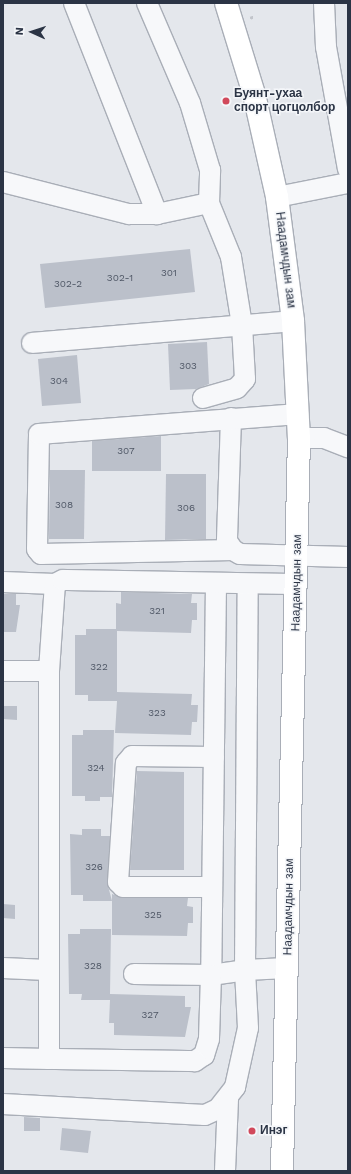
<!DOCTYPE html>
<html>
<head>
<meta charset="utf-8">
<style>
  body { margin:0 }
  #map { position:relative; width:351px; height:1174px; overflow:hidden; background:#e4e7ec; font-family:"Work Sans",sans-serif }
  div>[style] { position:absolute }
  .building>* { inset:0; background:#bbc0ca }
  .path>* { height:2.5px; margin-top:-1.25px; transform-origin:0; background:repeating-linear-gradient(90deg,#c2c5cb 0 3px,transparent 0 6px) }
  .roads { filter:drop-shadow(1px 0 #a9aeb7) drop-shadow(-1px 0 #a9aeb7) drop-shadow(0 1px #a9aeb7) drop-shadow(0 -1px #a9aeb7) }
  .minor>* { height:20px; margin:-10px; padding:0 10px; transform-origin:10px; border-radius:10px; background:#f7f8fa }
  .major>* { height:22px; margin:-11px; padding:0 11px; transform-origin:11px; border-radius:11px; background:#fff }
  .dots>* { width:11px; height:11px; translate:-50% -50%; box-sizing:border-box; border:2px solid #f4f6f9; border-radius:50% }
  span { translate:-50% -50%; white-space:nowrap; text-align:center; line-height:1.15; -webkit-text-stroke:3px #f4f6f9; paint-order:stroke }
  .number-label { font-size:10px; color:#4f5766 }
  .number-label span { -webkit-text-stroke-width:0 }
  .poi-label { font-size:12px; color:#2b3445; font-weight:700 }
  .left { translate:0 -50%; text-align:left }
  .street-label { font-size:12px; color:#2b3445 }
  .frame { position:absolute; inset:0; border:4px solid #2b3445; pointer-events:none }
  .north { position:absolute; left:12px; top:12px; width:40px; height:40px; -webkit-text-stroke:3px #f4f6f9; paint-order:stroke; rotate:273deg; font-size:11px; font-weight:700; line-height:16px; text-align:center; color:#2b3445 }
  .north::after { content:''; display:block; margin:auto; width:14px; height:18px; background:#2b3445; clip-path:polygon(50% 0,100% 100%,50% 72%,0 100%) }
</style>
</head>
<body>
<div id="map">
  <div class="building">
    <div style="clip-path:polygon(190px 249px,195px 292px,45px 308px,40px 264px)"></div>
    <div style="clip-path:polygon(207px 342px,209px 384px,196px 389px,170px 390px,168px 344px)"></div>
    <div style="clip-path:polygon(77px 355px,81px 403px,42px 406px,38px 359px)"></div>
    <div style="clip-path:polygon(161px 436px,161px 471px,92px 471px,92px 441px)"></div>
    <div style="clip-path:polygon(50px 470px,85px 470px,84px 539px,49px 539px)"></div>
    <div style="clip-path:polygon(166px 474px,206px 474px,206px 539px,165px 540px)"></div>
    <div style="clip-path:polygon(121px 592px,192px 594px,191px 603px,197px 603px,197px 620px,192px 620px,191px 633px,117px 631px,117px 699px,117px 692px,192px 694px,191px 705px,198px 705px,197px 722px,192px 722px,191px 735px,115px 733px,117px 701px,88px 701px,88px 695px,75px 695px,75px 635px,86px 635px,86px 629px,116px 629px,116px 603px,121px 604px)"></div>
    <div style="clip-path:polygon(3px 594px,16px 594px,16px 605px,20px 605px,16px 632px,3px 632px)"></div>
    <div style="clip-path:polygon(3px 706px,17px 706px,17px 720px,3px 719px)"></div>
    <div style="clip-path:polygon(83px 730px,114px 730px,112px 797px,100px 797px,100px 801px,85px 801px,85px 796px,72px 796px,72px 735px,83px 735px)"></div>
    <div style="clip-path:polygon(137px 771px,184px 772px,184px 870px,130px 870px)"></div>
    <div style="clip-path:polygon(82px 829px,101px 829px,101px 836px,110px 836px,107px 882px,112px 901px,83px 901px,83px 895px,71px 895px,70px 834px,82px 835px)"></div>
    <div style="clip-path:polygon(112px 894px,123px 898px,188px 898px,187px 906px,193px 907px,193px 923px,188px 923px,187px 936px,112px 935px)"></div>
    <div style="clip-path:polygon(3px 904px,15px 905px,15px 919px,3px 918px)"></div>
    <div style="clip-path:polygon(80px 929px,111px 929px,110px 994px,185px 996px,185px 1007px,191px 1007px,185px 1037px,114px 1035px,114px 1023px,109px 1023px,110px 1000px,81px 1000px,82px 994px,69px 994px,68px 934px,80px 934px)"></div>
    <div style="clip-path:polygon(24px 1117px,40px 1118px,40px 1131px,24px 1131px)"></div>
    <div style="clip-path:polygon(62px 1128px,91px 1131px,88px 1153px,60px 1150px)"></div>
  </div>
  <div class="path">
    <div style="left:250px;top:18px;width:5px;rotate:-22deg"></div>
  </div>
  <div class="roads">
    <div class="minor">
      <div style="left:74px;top:3px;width:227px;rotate:68.5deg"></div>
      <div style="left:324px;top:3px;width:44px;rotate:87.4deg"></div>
      <div style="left:326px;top:47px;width:124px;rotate:79.8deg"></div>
      <div style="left:3px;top:182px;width:130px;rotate:14.3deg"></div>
      <div style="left:129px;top:214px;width:28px"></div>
      <div style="left:157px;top:214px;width:53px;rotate:-11.9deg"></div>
      <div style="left:209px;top:203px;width:33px;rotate:-88deg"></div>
      <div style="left:210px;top:170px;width:70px;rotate:-106.6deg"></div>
      <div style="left:190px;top:103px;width:109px;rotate:-113.3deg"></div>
      <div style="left:277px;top:197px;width:72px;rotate:-11.2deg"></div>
      <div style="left:32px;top:343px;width:262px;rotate:-4.8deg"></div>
      <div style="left:203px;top:398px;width:35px;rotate:-16deg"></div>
      <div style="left:237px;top:388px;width:12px;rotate:-48deg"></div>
      <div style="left:245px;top:379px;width:54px;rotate:-93.2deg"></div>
      <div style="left:242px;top:325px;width:69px;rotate:-99.2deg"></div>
      <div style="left:231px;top:257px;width:58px;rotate:-112.2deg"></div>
      <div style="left:231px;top:418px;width:123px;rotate:91.9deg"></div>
      <div style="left:227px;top:541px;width:11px;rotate:56deg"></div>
      <div style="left:233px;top:550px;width:8px;rotate:30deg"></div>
      <div style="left:240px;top:554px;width:108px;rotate:1.6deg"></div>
      <div style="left:299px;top:438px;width:25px"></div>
      <div style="left:324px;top:438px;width:26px;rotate:21deg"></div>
      <div style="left:233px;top:550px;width:192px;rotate:178.8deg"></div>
      <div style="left:41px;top:554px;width:6px;rotate:-129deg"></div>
      <div style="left:37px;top:549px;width:115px;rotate:-89deg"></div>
      <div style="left:39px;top:434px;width:260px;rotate:-4.4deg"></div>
      <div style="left:3px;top:582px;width:52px;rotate:2.2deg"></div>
      <div style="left:216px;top:583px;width:392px;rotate:90.7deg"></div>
      <div style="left:211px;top:975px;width:34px;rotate:-8deg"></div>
      <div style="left:245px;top:970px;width:386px;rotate:-89.6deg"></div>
      <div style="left:3px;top:671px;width:46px"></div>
      <div style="left:212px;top:887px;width:89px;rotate:180deg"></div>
      <div style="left:123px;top:887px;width:7px;rotate:-135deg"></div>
      <div style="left:118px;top:882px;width:119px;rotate:-86.2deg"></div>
      <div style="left:126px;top:763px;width:9px;rotate:-49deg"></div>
      <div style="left:132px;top:756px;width:82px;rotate:0.7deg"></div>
      <div style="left:3px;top:968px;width:44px;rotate:2.6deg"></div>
      <div style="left:134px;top:974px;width:77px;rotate:0.7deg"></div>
      <div style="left:211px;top:975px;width:64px;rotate:91.8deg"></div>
      <div style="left:209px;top:1039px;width:17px;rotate:107deg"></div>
      <div style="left:204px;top:1055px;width:11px;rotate:146deg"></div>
      <div style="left:195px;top:1061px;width:146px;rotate:-179.2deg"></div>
      <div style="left:49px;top:1059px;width:388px;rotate:-90deg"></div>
      <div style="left:49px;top:671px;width:87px;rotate:-86.1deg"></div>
      <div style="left:55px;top:584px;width:9px;rotate:-27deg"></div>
      <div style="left:63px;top:580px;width:234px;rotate:1deg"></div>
      <div style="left:3px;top:1058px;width:46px;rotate:1.2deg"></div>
      <div style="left:3px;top:1104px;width:202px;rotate:3.1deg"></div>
      <div style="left:205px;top:1115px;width:14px;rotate:-25deg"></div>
      <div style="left:218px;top:1109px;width:28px;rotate:-52deg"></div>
      <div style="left:235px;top:1087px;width:60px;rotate:-77.6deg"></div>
      <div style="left:248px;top:1028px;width:58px;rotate:-93deg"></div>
      <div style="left:245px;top:970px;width:42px;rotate:-2.7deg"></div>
      <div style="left:225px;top:1171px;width:72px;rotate:-87.6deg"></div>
    </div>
    <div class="major">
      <div style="left:226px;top:3px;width:95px;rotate:72.9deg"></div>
      <div style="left:254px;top:94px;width:106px;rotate:77.4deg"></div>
      <div style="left:277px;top:197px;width:125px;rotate:82.6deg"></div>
      <div style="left:293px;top:321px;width:117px;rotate:87.1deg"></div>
      <div style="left:299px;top:438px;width:733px;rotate:91.33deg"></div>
    </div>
  </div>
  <div class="dots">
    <div style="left:226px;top:101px;background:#d1495b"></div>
    <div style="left:252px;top:1131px;background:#d1495b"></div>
  </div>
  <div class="number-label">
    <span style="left:169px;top:273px">301</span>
    <span style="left:120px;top:278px">302-1</span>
    <span style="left:68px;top:284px">302-2</span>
    <span style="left:188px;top:366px">303</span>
    <span style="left:59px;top:381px">304</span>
    <span style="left:126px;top:451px">307</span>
    <span style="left:64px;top:505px">308</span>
    <span style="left:186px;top:508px">306</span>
    <span style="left:157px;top:611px">321</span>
    <span style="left:99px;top:667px">322</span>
    <span style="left:157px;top:713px">323</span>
    <span style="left:96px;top:768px">324</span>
    <span style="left:94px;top:867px">326</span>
    <span style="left:153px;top:915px">325</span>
    <span style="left:93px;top:966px">328</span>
    <span style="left:150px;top:1015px">327</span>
  </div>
  <div class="poi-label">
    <span class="left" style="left:234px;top:101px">Буянт-ухаа<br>спорт цогцолбор</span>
    <span class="left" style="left:260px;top:1131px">Инэг</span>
  </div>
  <div class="street-label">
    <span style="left:285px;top:260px;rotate:83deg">Наадамчдын зам</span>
    <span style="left:297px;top:583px;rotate:-89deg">Наадамчдын зам</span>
    <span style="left:289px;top:907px;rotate:-89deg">Наадамчдын зам</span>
  </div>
  <div class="frame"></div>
  <div class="north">N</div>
</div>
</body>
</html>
